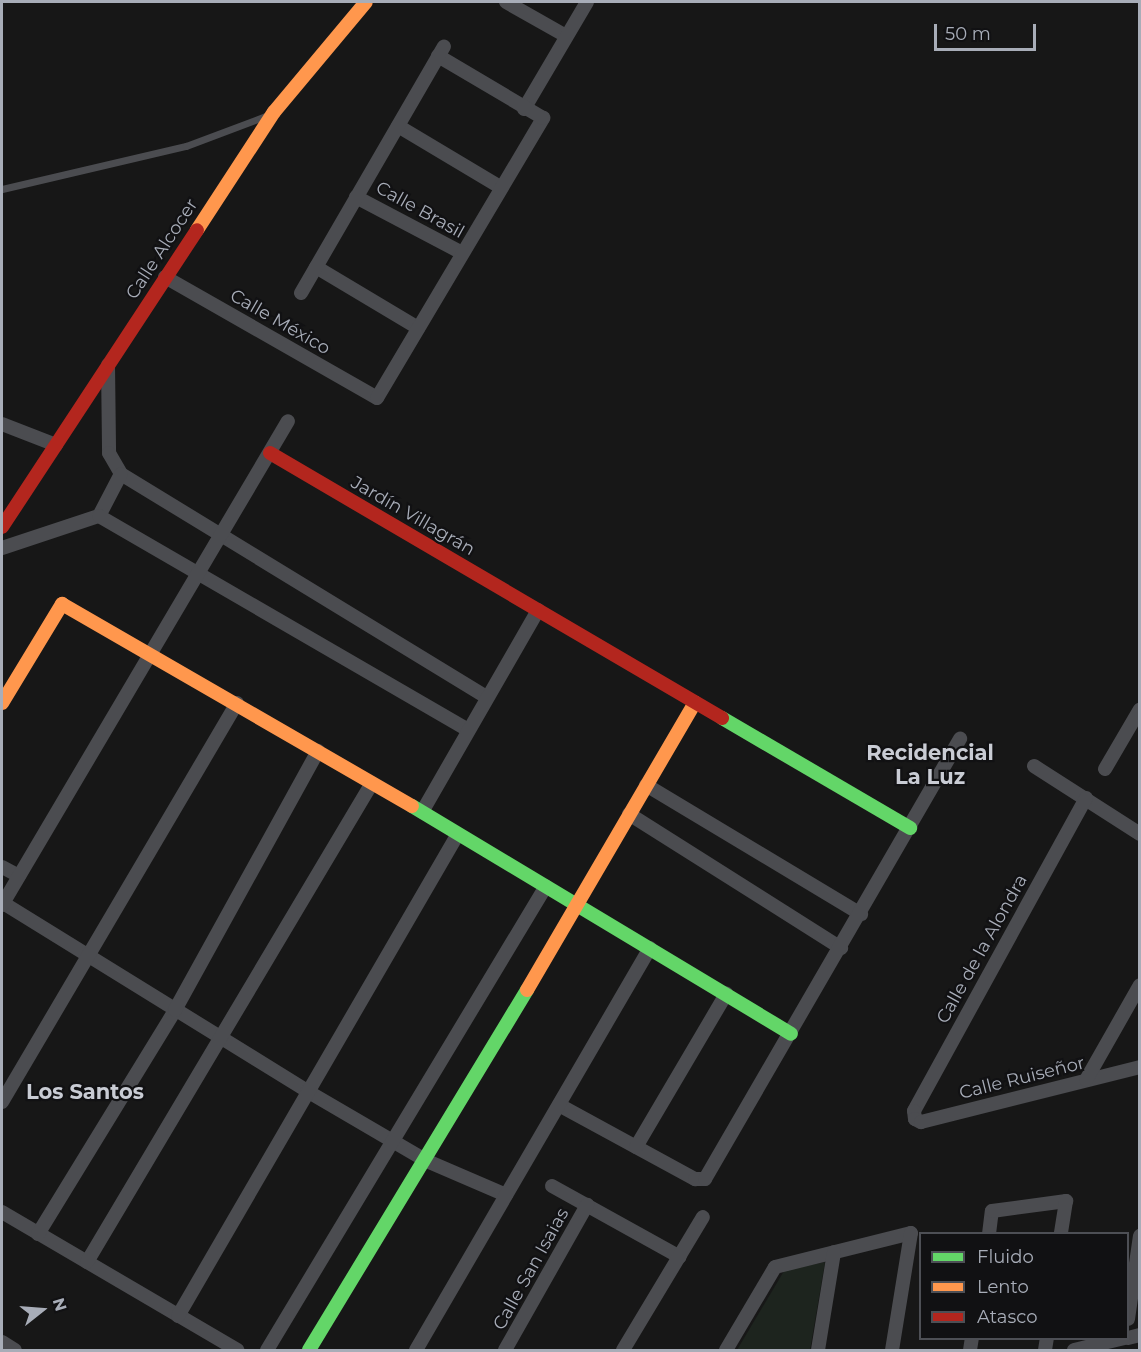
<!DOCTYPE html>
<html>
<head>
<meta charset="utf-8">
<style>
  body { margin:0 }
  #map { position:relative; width:1141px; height:1352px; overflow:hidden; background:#171717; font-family:Montserrat,sans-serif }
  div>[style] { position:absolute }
  .green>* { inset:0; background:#1d241e }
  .lane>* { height:7px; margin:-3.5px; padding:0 3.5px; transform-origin:3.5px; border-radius:3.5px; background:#4b4c50 }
  .street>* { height:14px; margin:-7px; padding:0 7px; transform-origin:7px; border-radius:7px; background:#4b4c50 }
  .fast>* { height:14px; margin:-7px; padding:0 7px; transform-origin:7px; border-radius:7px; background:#63d668 }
  .slow>* { height:14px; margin:-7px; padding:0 7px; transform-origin:7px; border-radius:7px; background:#ff974d }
  .jam>* { height:14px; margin:-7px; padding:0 7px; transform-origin:7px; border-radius:7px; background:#b3261e }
  span { translate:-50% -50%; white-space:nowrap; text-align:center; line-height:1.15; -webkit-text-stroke:4.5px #111113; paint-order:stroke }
  .street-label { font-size:18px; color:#a8adb8 }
  .quarter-label { font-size:21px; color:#c9ccd4; font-weight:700 }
  .frame { position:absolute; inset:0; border:3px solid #a8adb8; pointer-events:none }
  .legend { position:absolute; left:919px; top:1232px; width:210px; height:108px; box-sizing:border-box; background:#111113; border:2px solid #4d4f55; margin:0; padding:8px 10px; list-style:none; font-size:18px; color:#a8adb8 }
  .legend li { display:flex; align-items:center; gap:12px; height:30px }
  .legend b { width:30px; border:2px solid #4d4f55 }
  .north { position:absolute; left:12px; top:1280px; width:60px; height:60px; -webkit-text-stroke:4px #111113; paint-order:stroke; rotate:73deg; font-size:16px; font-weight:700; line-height:24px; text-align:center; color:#a8adb8 }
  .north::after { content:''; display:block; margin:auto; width:21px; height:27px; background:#a8adb8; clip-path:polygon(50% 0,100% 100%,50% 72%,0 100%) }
  .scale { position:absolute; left:934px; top:24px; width:102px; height:27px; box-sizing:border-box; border:3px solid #a8adb8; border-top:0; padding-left:8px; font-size:18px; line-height:21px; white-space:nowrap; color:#a8adb8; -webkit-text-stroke:4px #111113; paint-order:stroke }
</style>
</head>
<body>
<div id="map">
  <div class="green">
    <div style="clip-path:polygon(825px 1262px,810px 1350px,737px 1350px,784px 1271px)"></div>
  </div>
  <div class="lane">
    <div style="left:2px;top:189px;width:189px;rotate:-13.2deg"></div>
    <div style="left:186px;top:146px;width:85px;rotate:-20.6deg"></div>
  </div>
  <div class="street">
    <div style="left:506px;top:2px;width:69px;rotate:29.5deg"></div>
    <div style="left:524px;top:109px;width:124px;rotate:-59.5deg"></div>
    <div style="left:398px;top:126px;width:119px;rotate:30.9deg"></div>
    <div style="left:356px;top:197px;width:120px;rotate:27.8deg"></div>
    <div style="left:316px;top:267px;width:119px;rotate:30.9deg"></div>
    <div style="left:165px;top:277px;width:244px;rotate:29.7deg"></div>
    <div style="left:377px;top:398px;width:326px;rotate:-59.3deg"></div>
    <div style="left:543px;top:118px;width:122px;rotate:-149.4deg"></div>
    <div style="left:301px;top:293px;width:285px;rotate:-59.9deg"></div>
    <div style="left:108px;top:365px;width:88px;rotate:89.3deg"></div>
    <div style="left:109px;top:453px;width:24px;rotate:60deg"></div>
    <div style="left:121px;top:474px;width:428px;rotate:31.4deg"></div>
    <div style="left:2px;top:424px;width:58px;rotate:21.3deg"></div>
    <div style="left:99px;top:516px;width:47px;rotate:-62.4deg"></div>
    <div style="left:2px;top:548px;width:102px;rotate:-18.3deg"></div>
    <div style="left:99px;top:516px;width:425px;rotate:30.1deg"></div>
    <div style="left:1034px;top:766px;width:126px;rotate:32.7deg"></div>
    <div style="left:1105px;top:769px;width:69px;rotate:-59.7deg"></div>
    <div style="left:646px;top:785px;width:251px;rotate:31deg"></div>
    <div style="left:1086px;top:798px;width:357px;rotate:118.8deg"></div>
    <div style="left:914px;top:1111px;width:8px;rotate:83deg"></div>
    <div style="left:915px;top:1119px;width:7px;rotate:27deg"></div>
    <div style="left:921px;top:1122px;width:226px;rotate:-14.1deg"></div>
    <div style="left:422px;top:812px;width:233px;rotate:-60.1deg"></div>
    <div style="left:629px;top:814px;width:251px;rotate:32.3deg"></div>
    <div style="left:2px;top:867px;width:19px;rotate:28deg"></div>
    <div style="left:3px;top:903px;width:357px;rotate:31.7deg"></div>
    <div style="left:307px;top:1091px;width:139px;rotate:30.3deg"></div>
    <div style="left:427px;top:1161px;width:86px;rotate:23.3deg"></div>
    <div style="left:2px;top:905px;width:562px;rotate:-59.42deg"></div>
    <div style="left:1086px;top:1080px;width:109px;rotate:-60.4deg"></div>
    <div style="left:2px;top:1102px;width:463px;rotate:-59.5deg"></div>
    <div style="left:559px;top:1105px;width:155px;rotate:28.6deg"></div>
    <div style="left:695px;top:1179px;width:10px"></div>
    <div style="left:705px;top:1179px;width:509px;rotate:-59.91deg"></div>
    <div style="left:636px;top:1147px;width:178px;rotate:-59.5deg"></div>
    <div style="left:552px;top:1186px;width:146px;rotate:29deg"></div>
    <div style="left:2px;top:1212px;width:273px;rotate:30.4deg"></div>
    <div style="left:38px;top:1234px;width:263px;rotate:-58.5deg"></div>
    <div style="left:175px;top:1010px;width:296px;rotate:-61.1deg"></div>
    <div style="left:989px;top:1234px;width:23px;rotate:-83deg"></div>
    <div style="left:992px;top:1211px;width:75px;rotate:-7.7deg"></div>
    <div style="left:1066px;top:1201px;width:33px;rotate:99deg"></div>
    <div style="left:87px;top:1262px;width:557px;rotate:-59.25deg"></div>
    <div style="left:178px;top:1316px;width:557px;rotate:-59.85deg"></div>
    <div style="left:1128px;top:1319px;width:84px;rotate:-81.8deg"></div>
    <div style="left:1128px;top:1338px;width:12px;rotate:-14deg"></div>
    <div style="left:2px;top:1342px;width:15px;rotate:32deg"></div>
    <div style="left:267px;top:1350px;width:541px;rotate:-58.98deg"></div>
    <div style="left:416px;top:1350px;width:465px;rotate:-59.8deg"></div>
    <div style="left:505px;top:1350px;width:167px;rotate:-60.5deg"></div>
    <div style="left:623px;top:1350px;width:155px;rotate:-59deg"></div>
    <div style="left:726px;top:1350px;width:96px;rotate:-59.4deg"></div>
    <div style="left:775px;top:1267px;width:140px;rotate:-14deg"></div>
    <div style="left:911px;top:1233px;width:119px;rotate:99.2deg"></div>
    <div style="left:818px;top:1350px;width:99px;rotate:-80.7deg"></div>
    <div style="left:970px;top:1350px;width:12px;rotate:-81deg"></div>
    <div style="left:1045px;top:1350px;width:12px;rotate:-81deg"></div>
    <div style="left:1074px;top:1350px;width:51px;rotate:-13.5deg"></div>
  </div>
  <div class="fast">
    <div style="left:722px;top:718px;width:218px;rotate:30.3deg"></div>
    <div style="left:412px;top:806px;width:442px;rotate:31deg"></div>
    <div style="left:309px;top:1350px;width:421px;rotate:-58.8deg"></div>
  </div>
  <div class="slow">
    <div style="left:197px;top:230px;width:141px;rotate:-56.9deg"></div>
    <div style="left:274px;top:112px;width:143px;rotate:-50.1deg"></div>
    <div style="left:2px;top:703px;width:116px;rotate:-58.8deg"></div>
    <div style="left:62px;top:604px;width:404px;rotate:30deg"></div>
    <div style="left:527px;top:990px;width:333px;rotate:-59.7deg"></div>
  </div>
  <div class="jam">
    <div style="left:270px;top:453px;width:524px;rotate:30.38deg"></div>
    <div style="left:2px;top:527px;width:355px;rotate:-56.7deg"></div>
  </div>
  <div class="street-label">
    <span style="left:420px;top:210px;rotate:29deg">Calle Brasil</span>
    <span style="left:162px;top:249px;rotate:-57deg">Calle Alcocer</span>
    <span style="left:280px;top:322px;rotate:30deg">Calle México</span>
    <span style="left:413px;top:516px;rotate:30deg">Jardín Villagrán</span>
    <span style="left:982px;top:949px;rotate:-61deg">Calle de la Alondra</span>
    <span style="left:1022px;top:1078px;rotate:-14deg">Calle Ruiseñor</span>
    <span style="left:531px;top:1269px;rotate:-61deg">Calle San Isaias</span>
  </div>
  <div class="quarter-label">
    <span style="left:930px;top:765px">Recidencial<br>La Luz</span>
    <span style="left:85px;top:1092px">Los Santos</span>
  </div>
  <div class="frame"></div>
  <ul class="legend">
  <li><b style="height:8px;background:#63d668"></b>Fluido</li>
  <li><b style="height:8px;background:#ff974d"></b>Lento</li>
  <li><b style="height:8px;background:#b3261e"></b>Atasco</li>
  </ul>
  <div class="north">N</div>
  <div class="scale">50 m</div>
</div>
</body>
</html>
